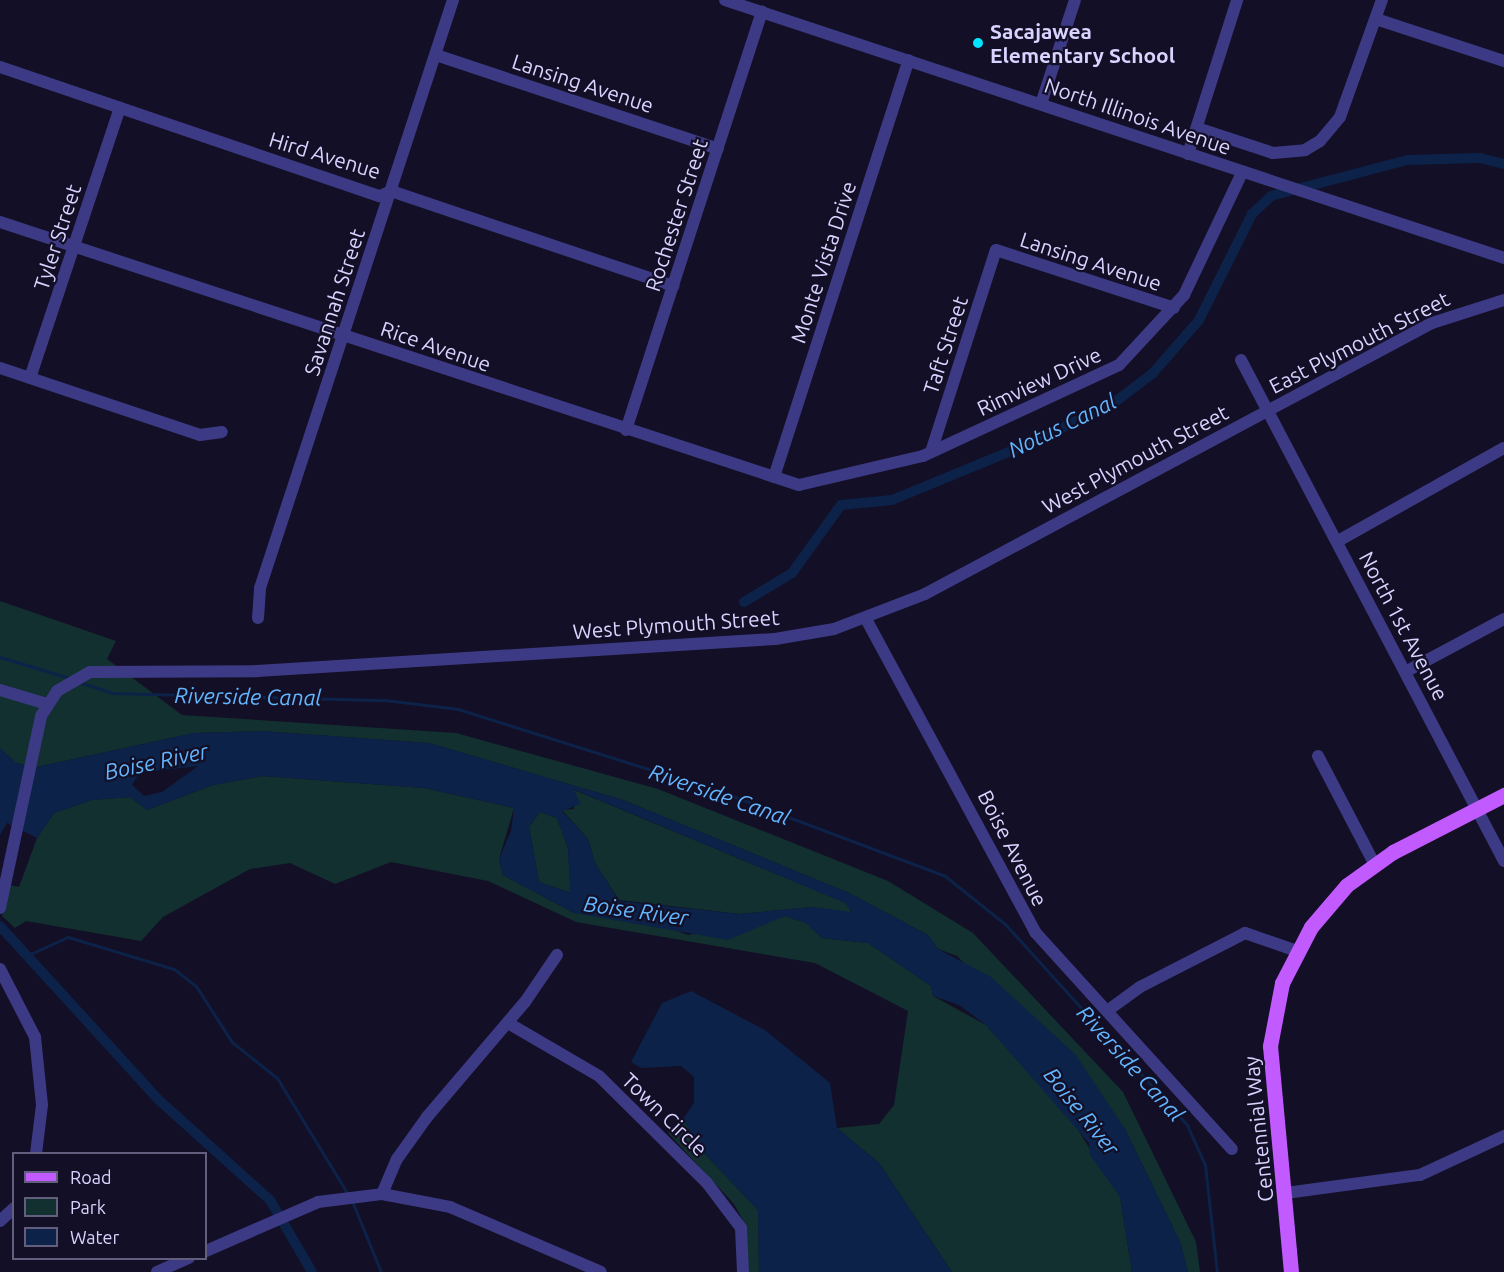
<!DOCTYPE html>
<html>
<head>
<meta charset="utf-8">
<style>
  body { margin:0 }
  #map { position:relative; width:1504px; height:1272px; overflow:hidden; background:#130f26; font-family:Ubuntu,sans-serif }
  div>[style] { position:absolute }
  .green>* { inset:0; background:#12302f }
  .water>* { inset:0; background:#0c2248 }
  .stream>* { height:3px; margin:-1.5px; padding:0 1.5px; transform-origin:1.5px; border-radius:1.5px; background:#0c2248 }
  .canal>* { height:10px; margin:-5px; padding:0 5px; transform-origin:5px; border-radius:5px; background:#0c2248 }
  .minor>* { height:12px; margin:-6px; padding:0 6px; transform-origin:6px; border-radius:6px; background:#3d3a85 }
  .major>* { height:15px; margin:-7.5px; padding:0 7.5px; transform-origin:7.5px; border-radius:7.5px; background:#c25bff }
  .dots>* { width:16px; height:16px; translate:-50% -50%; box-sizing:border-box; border:3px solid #130f26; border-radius:50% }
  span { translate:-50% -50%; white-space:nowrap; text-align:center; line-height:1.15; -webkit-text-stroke:4.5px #130f26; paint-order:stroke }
  .poi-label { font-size:21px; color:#d9d4ff; font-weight:700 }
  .left { translate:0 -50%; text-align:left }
  .street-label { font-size:21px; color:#d9d4ff }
  .water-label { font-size:22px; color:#62b6ff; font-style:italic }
  .legend { position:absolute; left:12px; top:1152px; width:195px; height:108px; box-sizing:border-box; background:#130f26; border:2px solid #625e7d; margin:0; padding:8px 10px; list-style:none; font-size:18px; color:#d9d4ff }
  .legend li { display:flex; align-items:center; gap:12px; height:30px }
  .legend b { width:30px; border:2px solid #625e7d }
</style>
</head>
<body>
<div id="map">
  <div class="green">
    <div style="clip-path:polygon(0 601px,116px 641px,107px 659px,182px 715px,456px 733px,658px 789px,888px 881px,973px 933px,1123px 1092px,1196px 1242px,1200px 1272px,1188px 1272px,1180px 1242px,1125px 1129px,957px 956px,938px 949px,928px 935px,849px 893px,623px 800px,429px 743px,261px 731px,194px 733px,37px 767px,16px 763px,0 748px)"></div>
    <div style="clip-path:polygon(263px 776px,424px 788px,514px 808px,499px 859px,503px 875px,574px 913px,653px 922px,688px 935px,785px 916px,806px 923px,822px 938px,868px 943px,931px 986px,933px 996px,986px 1025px,1075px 1125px,1120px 1197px,1132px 1272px,952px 1272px,879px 1163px,837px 1128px,879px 1124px,894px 1105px,908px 1011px,815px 963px,576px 922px,488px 881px,391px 862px,335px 884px,290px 863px,250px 869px,163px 917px,141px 941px,26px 921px,15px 928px,2px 916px,9px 885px,19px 887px,37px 838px,54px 813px,92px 800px,130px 797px,147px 810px,213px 785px)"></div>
    <div style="clip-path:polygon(572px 789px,846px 903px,852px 913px,812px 907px,740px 914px,619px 900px,595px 863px,588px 839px,562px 810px,574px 809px)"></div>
    <div style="clip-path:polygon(540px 812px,557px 818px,568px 848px,571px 893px,539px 882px,529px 827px)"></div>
    <div style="clip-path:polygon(683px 1119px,703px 1152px,758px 1210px,759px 1272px,748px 1272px,746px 1226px,734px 1204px,668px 1133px)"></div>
  </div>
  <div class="water">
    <div style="clip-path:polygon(evenodd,261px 731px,429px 743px,623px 800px,849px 893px,928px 935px,938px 949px,991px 977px,1075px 1054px,1125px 1129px,1180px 1242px,1188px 1272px,1132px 1272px,1120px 1197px,1090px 1155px,1089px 1143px,986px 1025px,959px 1005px,933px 996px,931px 986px,868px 943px,822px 938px,806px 923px,785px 916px,728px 940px,574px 913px,503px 875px,499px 859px,511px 831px,514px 808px,424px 788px,263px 776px,213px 785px,147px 810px,130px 797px,92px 800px,54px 813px,37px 838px,7px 823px,0 835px,0 748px,16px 763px,37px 767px,194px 733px,261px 731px,198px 766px,162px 792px,144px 796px,132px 785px,139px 773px,198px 766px,261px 731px,573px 789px,845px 903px,852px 912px,812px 907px,740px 914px,619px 901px,595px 863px,588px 839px,562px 811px,581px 804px,573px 789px,261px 731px,540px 812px,557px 818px,568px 848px,570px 893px,539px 882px,529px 827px,540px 812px)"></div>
    <div style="clip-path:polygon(691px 991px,765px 1030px,830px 1083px,837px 1128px,879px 1163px,952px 1272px,759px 1272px,758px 1210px,703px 1152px,683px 1119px,694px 1103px,694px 1077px,681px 1066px,641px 1068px,631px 1062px,662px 1003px)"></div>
  </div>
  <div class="stream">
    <div style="left:0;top:657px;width:76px;rotate:16.8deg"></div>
    <div style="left:79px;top:682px;width:35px;rotate:18deg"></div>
    <div style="left:112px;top:693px;width:273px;rotate:1.5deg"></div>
    <div style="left:385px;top:700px;width:74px;rotate:7deg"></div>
    <div style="left:458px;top:709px;width:277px;rotate:17.5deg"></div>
    <div style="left:722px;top:792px;width:238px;rotate:20.6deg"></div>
    <div style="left:945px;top:876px;width:77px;rotate:38.7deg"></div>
    <div style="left:1005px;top:924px;width:271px;rotate:47.8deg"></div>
    <div style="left:1187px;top:1125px;width:44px;rotate:65.8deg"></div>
    <div style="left:1205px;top:1165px;width:108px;rotate:83.6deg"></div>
    <div style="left:28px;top:955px;width:44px;rotate:-24.2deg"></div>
    <div style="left:68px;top:937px;width:111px;rotate:16.8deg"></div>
    <div style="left:174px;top:969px;width:28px;rotate:38deg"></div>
    <div style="left:196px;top:986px;width:67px;rotate:57.3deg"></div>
    <div style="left:232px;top:1042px;width:58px;rotate:38.7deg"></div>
    <div style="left:277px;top:1078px;width:138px;rotate:58.6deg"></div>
    <div style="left:352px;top:1201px;width:77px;rotate:67.8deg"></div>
  </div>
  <div class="canal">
    <div style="left:744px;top:602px;width:56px;rotate:-31.1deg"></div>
    <div style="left:792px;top:573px;width:84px;rotate:-54.2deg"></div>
    <div style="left:841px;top:505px;width:51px;rotate:-5.6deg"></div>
    <div style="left:892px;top:500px;width:155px;rotate:-22.4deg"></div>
    <div style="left:1035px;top:441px;width:89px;rotate:-26deg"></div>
    <div style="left:1115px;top:402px;width:48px;rotate:-37.3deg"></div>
    <div style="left:1153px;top:373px;width:70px;rotate:-49deg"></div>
    <div style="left:1199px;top:320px;width:119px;rotate:-63.4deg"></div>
    <div style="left:1252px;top:214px;width:26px;rotate:-43deg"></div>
    <div style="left:1271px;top:196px;width:141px;rotate:-14.8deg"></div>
    <div style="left:1407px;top:160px;width:73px;rotate:-1.6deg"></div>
    <div style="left:1480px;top:158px;width:25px;rotate:14deg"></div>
    <div style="left:0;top:926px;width:237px;rotate:47.6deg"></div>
    <div style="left:160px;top:1101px;width:148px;rotate:42deg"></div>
    <div style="left:270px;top:1200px;width:83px;rotate:59.7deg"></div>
  </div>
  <div class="minor">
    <div style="left:725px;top:0;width:821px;rotate:18.32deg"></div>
    <div style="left:1376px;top:19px;width:135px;rotate:18.2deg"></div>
    <div style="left:436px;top:55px;width:297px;rotate:18.4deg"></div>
    <div style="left:0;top:67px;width:401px;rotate:18.8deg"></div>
    <div style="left:380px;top:196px;width:12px;rotate:-24deg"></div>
    <div style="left:391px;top:191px;width:298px;rotate:18.6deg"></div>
    <div style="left:1041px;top:104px;width:109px;rotate:-71.9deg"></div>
    <div style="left:1197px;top:128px;width:80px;rotate:18.2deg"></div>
    <div style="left:1273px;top:153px;width:32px;rotate:-5deg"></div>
    <div style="left:1305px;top:150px;width:17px;rotate:-31deg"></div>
    <div style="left:1320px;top:141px;width:31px;rotate:-50deg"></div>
    <div style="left:1340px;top:117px;width:124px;rotate:-70.3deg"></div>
    <div style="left:1188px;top:154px;width:162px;rotate:-72.3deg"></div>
    <div style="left:0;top:222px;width:841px;rotate:18.22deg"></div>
    <div style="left:799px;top:485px;width:127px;rotate:-13.2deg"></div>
    <div style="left:923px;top:456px;width:216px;rotate:-24.9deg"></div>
    <div style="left:1119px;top:365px;width:96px;rotate:-47.1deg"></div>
    <div style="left:1184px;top:295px;width:135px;rotate:-64.6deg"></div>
    <div style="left:1241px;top:360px;width:566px;rotate:62.3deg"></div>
    <div style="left:0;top:368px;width:211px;rotate:18.5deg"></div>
    <div style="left:200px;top:435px;width:22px;rotate:-8deg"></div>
    <div style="left:30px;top:378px;width:285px;rotate:-71.6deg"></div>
    <div style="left:626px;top:430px;width:440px;rotate:-72deg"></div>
    <div style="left:931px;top:452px;width:212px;rotate:-72.2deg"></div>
    <div style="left:996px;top:250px;width:187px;rotate:18deg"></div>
    <div style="left:774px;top:477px;width:438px;rotate:-72.1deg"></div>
    <div style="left:1338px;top:541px;width:190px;rotate:-29.3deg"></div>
    <div style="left:258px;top:618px;width:30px;rotate:-86deg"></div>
    <div style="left:260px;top:588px;width:619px;rotate:-71.83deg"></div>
    <div style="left:866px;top:619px;width:356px;rotate:61.6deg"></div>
    <div style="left:1035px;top:932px;width:293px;rotate:47.8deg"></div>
    <div style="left:1407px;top:671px;width:110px;rotate:-28.2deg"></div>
    <div style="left:0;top:690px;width:49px;rotate:16.6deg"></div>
    <div style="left:1318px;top:756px;width:121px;rotate:62.4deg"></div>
    <div style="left:0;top:908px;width:196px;rotate:-77.9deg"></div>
    <div style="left:41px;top:716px;width:30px;rotate:-57deg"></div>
    <div style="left:57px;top:691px;width:38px;rotate:-30deg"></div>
    <div style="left:90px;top:672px;width:167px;rotate:-0.3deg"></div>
    <div style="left:257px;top:671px;width:519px;rotate:-3.54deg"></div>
    <div style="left:775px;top:639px;width:60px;rotate:-9.6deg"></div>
    <div style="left:834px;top:629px;width:97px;rotate:-21deg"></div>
    <div style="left:925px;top:594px;width:575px;rotate:-28.13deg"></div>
    <div style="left:1432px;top:323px;width:76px;rotate:-17.7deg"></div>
    <div style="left:0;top:969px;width:76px;rotate:62.8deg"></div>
    <div style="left:35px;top:1037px;width:68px;rotate:84.1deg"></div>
    <div style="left:42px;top:1105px;width:49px;rotate:97deg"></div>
    <div style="left:1107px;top:1011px;width:41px;rotate:-36deg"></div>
    <div style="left:1140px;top:987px;width:118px;rotate:-27.2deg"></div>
    <div style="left:1245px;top:933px;width:55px;rotate:19.1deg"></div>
    <div style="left:508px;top:1023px;width:105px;rotate:30.2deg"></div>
    <div style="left:599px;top:1076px;width:152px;rotate:44.7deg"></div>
    <div style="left:707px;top:1183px;width:56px;rotate:52.9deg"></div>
    <div style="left:741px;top:1228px;width:44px;rotate:87.4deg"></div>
    <div style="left:1286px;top:1193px;width:135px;rotate:-7.7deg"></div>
    <div style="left:1420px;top:1175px;width:93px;rotate:-24.9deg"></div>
    <div style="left:382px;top:1194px;width:38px;rotate:-67deg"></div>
    <div style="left:397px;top:1159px;width:52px;rotate:-54.5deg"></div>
    <div style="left:427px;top:1117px;width:151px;rotate:-49.6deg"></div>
    <div style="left:525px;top:1002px;width:57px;rotate:-55.8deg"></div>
    <div style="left:0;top:1221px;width:19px;rotate:-43deg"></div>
    <div style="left:206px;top:1251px;width:122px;rotate:-23.6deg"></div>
    <div style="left:318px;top:1202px;width:64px;rotate:-7.1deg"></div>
    <div style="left:382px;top:1194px;width:69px;rotate:10.8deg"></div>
    <div style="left:450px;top:1207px;width:164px;rotate:23.3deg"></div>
    <div style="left:157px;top:1272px;width:35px;rotate:-24deg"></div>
  </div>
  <div class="major">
    <div style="left:1291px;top:1272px;width:227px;rotate:-95.3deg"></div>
    <div style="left:1270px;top:1046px;width:64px;rotate:-79.2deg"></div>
    <div style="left:1282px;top:983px;width:63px;rotate:-62.6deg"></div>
    <div style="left:1311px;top:927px;width:55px;rotate:-49.4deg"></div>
    <div style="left:1347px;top:885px;width:57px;rotate:-35.7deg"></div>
    <div style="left:1393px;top:852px;width:125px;rotate:-27.2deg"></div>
  </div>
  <div class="dots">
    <div style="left:978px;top:43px;background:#00e5ff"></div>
  </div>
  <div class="poi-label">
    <span class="left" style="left:990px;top:43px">Sacajawea<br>Elementary School</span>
  </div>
  <div class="street-label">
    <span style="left:583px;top:83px;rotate:18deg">Lansing Avenue</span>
    <span style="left:1138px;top:116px;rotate:19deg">North Illinois Avenue</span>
    <span style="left:325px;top:155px;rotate:17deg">Hird Avenue</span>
    <span style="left:676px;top:215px;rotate:-72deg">Rochester Street</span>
    <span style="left:57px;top:237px;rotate:-72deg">Tyler Street</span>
    <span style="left:1091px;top:261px;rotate:18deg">Lansing Avenue</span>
    <span style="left:823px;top:262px;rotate:-72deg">Monte Vista Drive</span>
    <span style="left:334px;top:302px;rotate:-72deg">Savannah Street</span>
    <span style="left:1359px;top:342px;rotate:-27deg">East Plymouth Street</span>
    <span style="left:945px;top:345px;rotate:-72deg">Taft Street</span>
    <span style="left:436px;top:346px;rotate:19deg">Rice Avenue</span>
    <span style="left:1039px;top:381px;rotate:-25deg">Rimview Drive</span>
    <span style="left:1135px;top:459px;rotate:-28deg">West Plymouth Street</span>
    <span style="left:676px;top:624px;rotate:-4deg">West Plymouth Street</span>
    <span style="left:1404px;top:626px;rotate:62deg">North 1st Avenue</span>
    <span style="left:1013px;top:848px;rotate:63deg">Boise Avenue</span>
    <span style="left:665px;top:1114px;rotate:44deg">Town Circle</span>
    <span style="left:1258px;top:1129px;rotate:-96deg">Centennial Way</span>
  </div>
  <div class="water-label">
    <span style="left:1062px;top:425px;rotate:-26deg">Notus Canal</span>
    <span style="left:248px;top:696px;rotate:1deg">Riverside Canal</span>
    <span style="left:156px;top:761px;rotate:-12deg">Boise River</span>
    <span style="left:720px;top:794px;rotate:19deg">Riverside Canal</span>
    <span style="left:636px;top:910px;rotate:8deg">Boise River</span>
    <span style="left:1131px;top:1063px;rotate:48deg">Riverside Canal</span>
    <span style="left:1082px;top:1111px;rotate:51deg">Boise River</span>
  </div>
  <ul class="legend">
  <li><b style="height:8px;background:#c25bff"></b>Road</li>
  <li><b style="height:16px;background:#12302f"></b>Park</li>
  <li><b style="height:16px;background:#0c2248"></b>Water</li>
  </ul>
</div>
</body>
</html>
